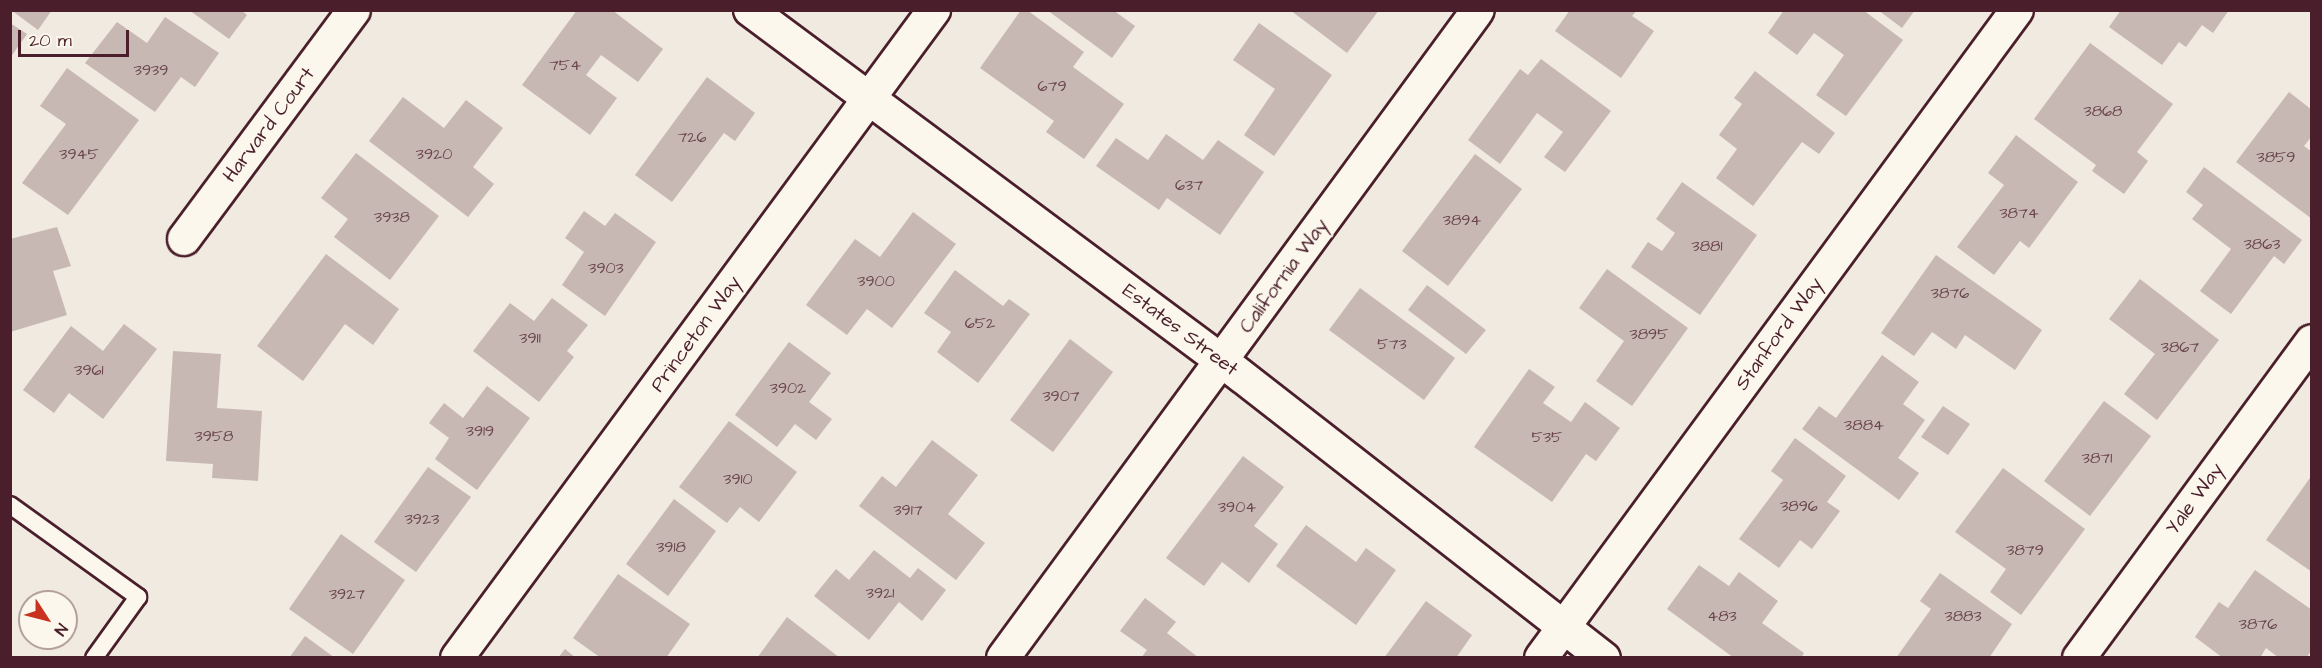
<!DOCTYPE html>
<html>
<head>
<meta charset="utf-8">
<style>
  body { margin:0 }
  #map { position:relative; width:2322px; height:668px; overflow:hidden; background:#f0eae0; font-family:"Architects Daughter",sans-serif }
  div>[style] { position:absolute }
  .building>* { inset:0; background:#c8b8b3 }
  .roads { filter:drop-shadow(2px 0 #4a1f2b) drop-shadow(-2px 0 #4a1f2b) drop-shadow(0 2px #4a1f2b) drop-shadow(0 -2px #4a1f2b) }
  .service>* { height:16px; margin:-8px; padding:0 8px; transform-origin:8px; border-radius:8px; background:#fbf7ec }
  .minor>* { height:32px; margin:-16px; padding:0 16px; transform-origin:16px; border-radius:16px; background:#fbf7ec }
  span { translate:-50% -50%; white-space:nowrap; text-align:center; line-height:1.15; -webkit-text-stroke:4.5px #fbf7ec; paint-order:stroke }
  .number-label { font-size:16px; color:#6a454d }
  .number-label span { -webkit-text-stroke-width:0 }
  .street-label { font-size:20px; color:#4a1f2b }
  .frame { position:absolute; inset:0; border:12px solid #4a1f2b; pointer-events:none }
  .north { position:absolute; left:18px; top:590px; width:60px; height:60px; box-sizing:border-box; background:#fbf7ec; border:2px solid #b4a19f; border-radius:50%; rotate:126deg; font-size:16px; font-weight:700; line-height:24px; text-align:center; color:#4a1f2b }
  .north::after { content:''; display:block; margin:auto; width:21px; height:27px; background:#c8321e; clip-path:polygon(50% 0,100% 100%,50% 72%,0 100%) }
  .scale { position:absolute; left:18px; top:30px; width:111px; height:27px; box-sizing:border-box; border:3px solid #4a1f2b; border-top:0; padding-left:8px; font-size:18px; line-height:21px; white-space:nowrap; color:#4a1f2b; -webkit-text-stroke:4px #fbf7ec; paint-order:stroke }
</style>
</head>
<body>
<div id="map">
  <div class="building">
    <div style="clip-path:polygon(11px 10px,52px 10px,38px 30px)"></div>
    <div style="clip-path:polygon(189px 10px,241px 10px,247px 15px,229px 39px)"></div>
    <div style="clip-path:polygon(577px 10px,612px 10px,663px 49px,638px 82px,601px 55px,586px 75px,617px 98px,590px 135px,522px 85px)"></div>
    <div style="clip-path:polygon(1021px 10px,1027px 10px,1084px 52px,1073px 67px,1124px 104px,1084px 159px,1046px 132px,1054px 121px,980px 68px)"></div>
    <div style="clip-path:polygon(1047px 10px,1113px 10px,1135px 26px,1112px 58px)"></div>
    <div style="clip-path:polygon(1290px 10px,1379px 10px,1347px 53px)"></div>
    <div style="clip-path:polygon(1570px 10px,1637px 10px,1632px 16px,1654px 31px,1621px 78px,1555px 31px)"></div>
    <div style="clip-path:polygon(1784px 10px,1863px 10px,1903px 40px,1846px 116px,1816px 95px,1844px 55px,1814px 33px,1797px 55px,1768px 33px)"></div>
    <div style="clip-path:polygon(1878px 10px,1915px 10px,1902px 28px)"></div>
    <div style="clip-path:polygon(2121px 10px,2229px 10px,2213px 33px,2202px 25px,2186px 47px,2179px 42px,2162px 65px,2109px 27px)"></div>
    <div style="clip-path:polygon(165px 17px,219px 53px,195px 87px,181px 77px,155px 112px,85px 63px,117px 22px,147px 43px)"></div>
    <div style="clip-path:polygon(10px 23px,27px 34px,10px 58px)"></div>
    <div style="clip-path:polygon(1259px 23px,1332px 75px,1274px 156px,1244px 135px,1275px 89px,1233px 60px)"></div>
    <div style="clip-path:polygon(2090px 43px,2173px 104px,2137px 152px,2148px 161px,2124px 194px,2092px 171px,2096px 165px,2034px 119px)"></div>
    <div style="clip-path:polygon(1541px 59px,1611px 111px,1565px 172px,1544px 157px,1563px 132px,1537px 113px,1500px 164px,1468px 140px,1520px 69px,1528px 75px)"></div>
    <div style="clip-path:polygon(67px 68px,139px 120px,68px 215px,22px 183px,66px 124px,40px 106px)"></div>
    <div style="clip-path:polygon(1755px 71px,1835px 133px,1819px 154px,1802px 142px,1753px 206px,1716px 178px,1737px 149px,1719px 135px,1742px 104px,1734px 98px)"></div>
    <div style="clip-path:polygon(707px 77px,755px 113px,735px 141px,724px 133px,672px 202px,635px 175px)"></div>
    <div style="clip-path:polygon(2289px 92px,2312px 110px,2312px 136px,2304px 146px,2312px 152px,2312px 219px,2236px 162px)"></div>
    <div style="clip-path:polygon(403px 97px,444px 128px,466px 100px,503px 128px,473px 167px,494px 184px,468px 217px,369px 141px)"></div>
    <div style="clip-path:polygon(1166px 134px,1203px 160px,1218px 140px,1264px 172px,1220px 235px,1167px 198px,1159px 210px,1096px 166px,1116px 138px,1148px 160px)"></div>
    <div style="clip-path:polygon(2016px 135px,2078px 182px,2029px 248px,2020px 241px,1994px 275px,1957px 247px,2004px 185px,1988px 173px)"></div>
    <div style="clip-path:polygon(356px 153px,439px 216px,390px 280px,334px 237px,348px 219px,321px 198px)"></div>
    <div style="clip-path:polygon(1475px 154px,1522px 189px,1448px 286px,1402px 251px)"></div>
    <div style="clip-path:polygon(2204px 167px,2302px 240px,2284px 264px,2274px 256px,2231px 314px,2200px 291px,2231px 249px,2192px 219px,2203px 205px,2186px 192px)"></div>
    <div style="clip-path:polygon(1682px 182px,1757px 235px,1700px 315px,1631px 267px,1648px 242px,1662px 251px,1675px 233px,1656px 219px)"></div>
    <div style="clip-path:polygon(584px 211px,605px 226px,615px 213px,656px 242px,605px 316px,562px 285px,584px 252px,565px 238px)"></div>
    <div style="clip-path:polygon(913px 212px,956px 244px,892px 328px,867px 309px,847px 335px,806px 305px,855px 239px,880px 257px)"></div>
    <div style="clip-path:polygon(57px 227px,71px 266px,53px 271px,67px 315px,10px 332px,10px 239px)"></div>
    <div style="clip-path:polygon(326px 254px,399px 309px,373px 345px,345px 324px,303px 381px,257px 346px)"></div>
    <div style="clip-path:polygon(1936px 255px,2042px 330px,2015px 370px,1965px 335px,1956px 349px,1932px 332px,1914px 356px,1881px 333px)"></div>
    <div style="clip-path:polygon(1607px 269px,1688px 328px,1632px 406px,1596px 381px,1624px 341px,1579px 308px)"></div>
    <div style="clip-path:polygon(955px 270px,1003px 306px,1009px 299px,1030px 314px,978px 383px,937px 352px,951px 332px,924px 313px)"></div>
    <div style="clip-path:polygon(2140px 279px,2219px 340px,2157px 420px,2124px 394px,2155px 354px,2109px 319px)"></div>
    <div style="clip-path:polygon(1427px 285px,1486px 330px,1466px 354px,1408px 310px)"></div>
    <div style="clip-path:polygon(1360px 288px,1455px 358px,1424px 400px,1329px 330px)"></div>
    <div style="clip-path:polygon(552px 298px,588px 325px,567px 351px,574px 357px,539px 402px,473px 351px,510px 303px,534px 321px)"></div>
    <div style="clip-path:polygon(124px 324px,157px 349px,103px 419px,69px 393px,54px 413px,23px 390px,71px 326px,103px 351px)"></div>
    <div style="clip-path:polygon(1070px 339px,1113px 372px,1053px 452px,1010px 420px)"></div>
    <div style="clip-path:polygon(789px 342px,831px 373px,809px 402px,832px 419px,816px 440px,795px 424px,777px 447px,735px 415px)"></div>
    <div style="clip-path:polygon(173px 351px,221px 354px,217px 408px,262px 411px,258px 481px,212px 478px,213px 464px,166px 461px)"></div>
    <div style="clip-path:polygon(1882px 355px,1919px 382px,1903px 404px,1925px 420px,1898px 458px,1919px 473px,1899px 500px,1802px 429px,1819px 406px,1836px 418px)"></div>
    <div style="clip-path:polygon(1529px 369px,1555px 387px,1543px 403px,1571px 422px,1585px 402px,1620px 428px,1596px 461px,1586px 454px,1552px 502px,1474px 447px)"></div>
    <div style="clip-path:polygon(487px 386px,530px 418px,477px 490px,435px 459px,449px 438px,429px 423px,444px 403px,463px 418px)"></div>
    <div style="clip-path:polygon(2104px 401px,2151px 436px,2090px 516px,2044px 481px)"></div>
    <div style="clip-path:polygon(1943px 406px,1970px 424px,1948px 455px,1921px 437px)"></div>
    <div style="clip-path:polygon(729px 421px,797px 472px,759px 522px,740px 507px,727px 523px,679px 487px)"></div>
    <div style="clip-path:polygon(1795px 438px,1846px 476px,1827px 502px,1840px 511px,1812px 549px,1800px 540px,1779px 568px,1739px 539px,1783px 480px,1771px 471px)"></div>
    <div style="clip-path:polygon(932px 440px,978px 475px,948px 514px,985px 543px,956px 580px,859px 506px,882px 476px,896px 487px)"></div>
    <div style="clip-path:polygon(1243px 456px,1284px 487px,1254px 526px,1278px 544px,1249px 583px,1222px 562px,1204px 586px,1166px 558px)"></div>
    <div style="clip-path:polygon(428px 467px,471px 497px,416px 572px,374px 542px)"></div>
    <div style="clip-path:polygon(2003px 468px,2085px 529px,2021px 615px,1990px 592px,2006px 569px,1955px 532px)"></div>
    <div style="clip-path:polygon(2312px 475px,2312px 572px,2266px 540px)"></div>
    <div style="clip-path:polygon(674px 499px,716px 531px,668px 596px,626px 564px)"></div>
    <div style="clip-path:polygon(1306px 525px,1356px 562px,1366px 548px,1396px 570px,1356px 625px,1276px 566px)"></div>
    <div style="clip-path:polygon(341px 534px,405px 580px,353px 654px,289px 609px)"></div>
    <div style="clip-path:polygon(874px 550px,910px 578px,918px 568px,946px 590px,922px 621px,899px 602px,869px 640px,814px 596px,836px 569px,849px 580px)"></div>
    <div style="clip-path:polygon(1699px 565px,1729px 586px,1739px 572px,1778px 601px,1762px 623px,1804px 653px,1801px 658px,1734px 658px,1667px 609px)"></div>
    <div style="clip-path:polygon(2255px 570px,2312px 610px,2312px 650px,2306px 658px,2279px 658px,2266px 648px,2260px 658px,2223px 658px,2195px 637px,2219px 602px,2228px 608px)"></div>
    <div style="clip-path:polygon(1940px 573px,2012px 624px,1989px 658px,1896px 658px,1931px 609px,1920px 601px)"></div>
    <div style="clip-path:polygon(618px 574px,690px 624px,666px 658px,601px 658px,573px 638px)"></div>
    <div style="clip-path:polygon(1145px 598px,1176px 622px,1167px 633px,1199px 658px,1141px 658px,1147px 650px,1120px 631px)"></div>
    <div style="clip-path:polygon(1426px 601px,1472px 635px,1456px 658px,1384px 658px)"></div>
    <div style="clip-path:polygon(787px 617px,840px 658px,757px 658px)"></div>
    <div style="clip-path:polygon(305px 636px,335px 658px,289px 658px)"></div>
    <div style="clip-path:polygon(565px 649px,576px 658px,558px 658px)"></div>
  </div>
  <div class="roads">
    <div class="service">
      <div style="left:10px;top:505px;width:158px;rotate:35.7deg"></div>
      <div style="left:138px;top:597px;width:75px;rotate:125.8deg"></div>
    </div>
    <div class="minor">
      <div style="left:750px;top:10px;width:588px;rotate:36.64deg"></div>
      <div style="left:1222px;top:361px;width:484px;rotate:37.9deg"></div>
      <div style="left:184px;top:239px;width:285px;rotate:-53.4deg"></div>
      <div style="left:457px;top:658px;width:805px;rotate:-53.64deg"></div>
      <div style="left:1003px;top:658px;width:803px;rotate:-53.76deg"></div>
      <div style="left:1541px;top:658px;width:804px;rotate:-53.7deg"></div>
      <div style="left:2079px;top:658px;width:393px;rotate:-53.7deg"></div>
    </div>
  </div>
  <div class="number-label">
    <span style="left:565px;top:65px">754</span>
    <span style="left:151px;top:70px">3939</span>
    <span style="left:1052px;top:86px">679</span>
    <span style="left:2103px;top:111px">3868</span>
    <span style="left:692px;top:137px">726</span>
    <span style="left:79px;top:154px">3945</span>
    <span style="left:434px;top:154px">3920</span>
    <span style="left:2276px;top:157px">3859</span>
    <span style="left:1189px;top:185px">637</span>
    <span style="left:2019px;top:213px">3874</span>
    <span style="left:392px;top:217px">3938</span>
    <span style="left:1462px;top:220px">3894</span>
    <span style="left:2262px;top:244px">3863</span>
    <span style="left:1707px;top:246px">3881</span>
    <span style="left:606px;top:268px">3903</span>
    <span style="left:876px;top:281px">3900</span>
    <span style="left:1950px;top:293px">3876</span>
    <span style="left:980px;top:323px">652</span>
    <span style="left:1649px;top:334px">3895</span>
    <span style="left:530px;top:338px">3911</span>
    <span style="left:1392px;top:344px">573</span>
    <span style="left:2180px;top:347px">3867</span>
    <span style="left:89px;top:370px">3961</span>
    <span style="left:788px;top:388px">3902</span>
    <span style="left:1061px;top:396px">3907</span>
    <span style="left:1864px;top:425px">3884</span>
    <span style="left:480px;top:431px">3919</span>
    <span style="left:214px;top:436px">3958</span>
    <span style="left:1547px;top:437px">535</span>
    <span style="left:2097px;top:458px">3871</span>
    <span style="left:738px;top:479px">3910</span>
    <span style="left:1799px;top:506px">3896</span>
    <span style="left:1237px;top:507px">3904</span>
    <span style="left:908px;top:510px">3917</span>
    <span style="left:422px;top:519px">3923</span>
    <span style="left:671px;top:547px">3918</span>
    <span style="left:2025px;top:550px">3879</span>
    <span style="left:880px;top:593px">3921</span>
    <span style="left:347px;top:594px">3927</span>
    <span style="left:1722px;top:616px">483</span>
    <span style="left:1963px;top:616px">3883</span>
    <span style="left:2258px;top:624px">3876</span>
  </div>
  <div class="street-label">
    <span style="left:269px;top:125px;rotate:-53deg">Harvard Court</span>
    <span style="left:1284px;top:276px;rotate:-54deg">California Way</span>
    <span style="left:1180px;top:330px;rotate:37deg">Estates Street</span>
    <span style="left:696px;top:334px;rotate:-54deg">Princeton Way</span>
    <span style="left:1779px;top:334px;rotate:-54deg">Stanford Way</span>
    <span style="left:2195px;top:499px;rotate:-54deg">Yale Way</span>
  </div>
  <div class="frame"></div>
  <div class="north">N</div>
  <div class="scale">20 m</div>
</div>
</body>
</html>
